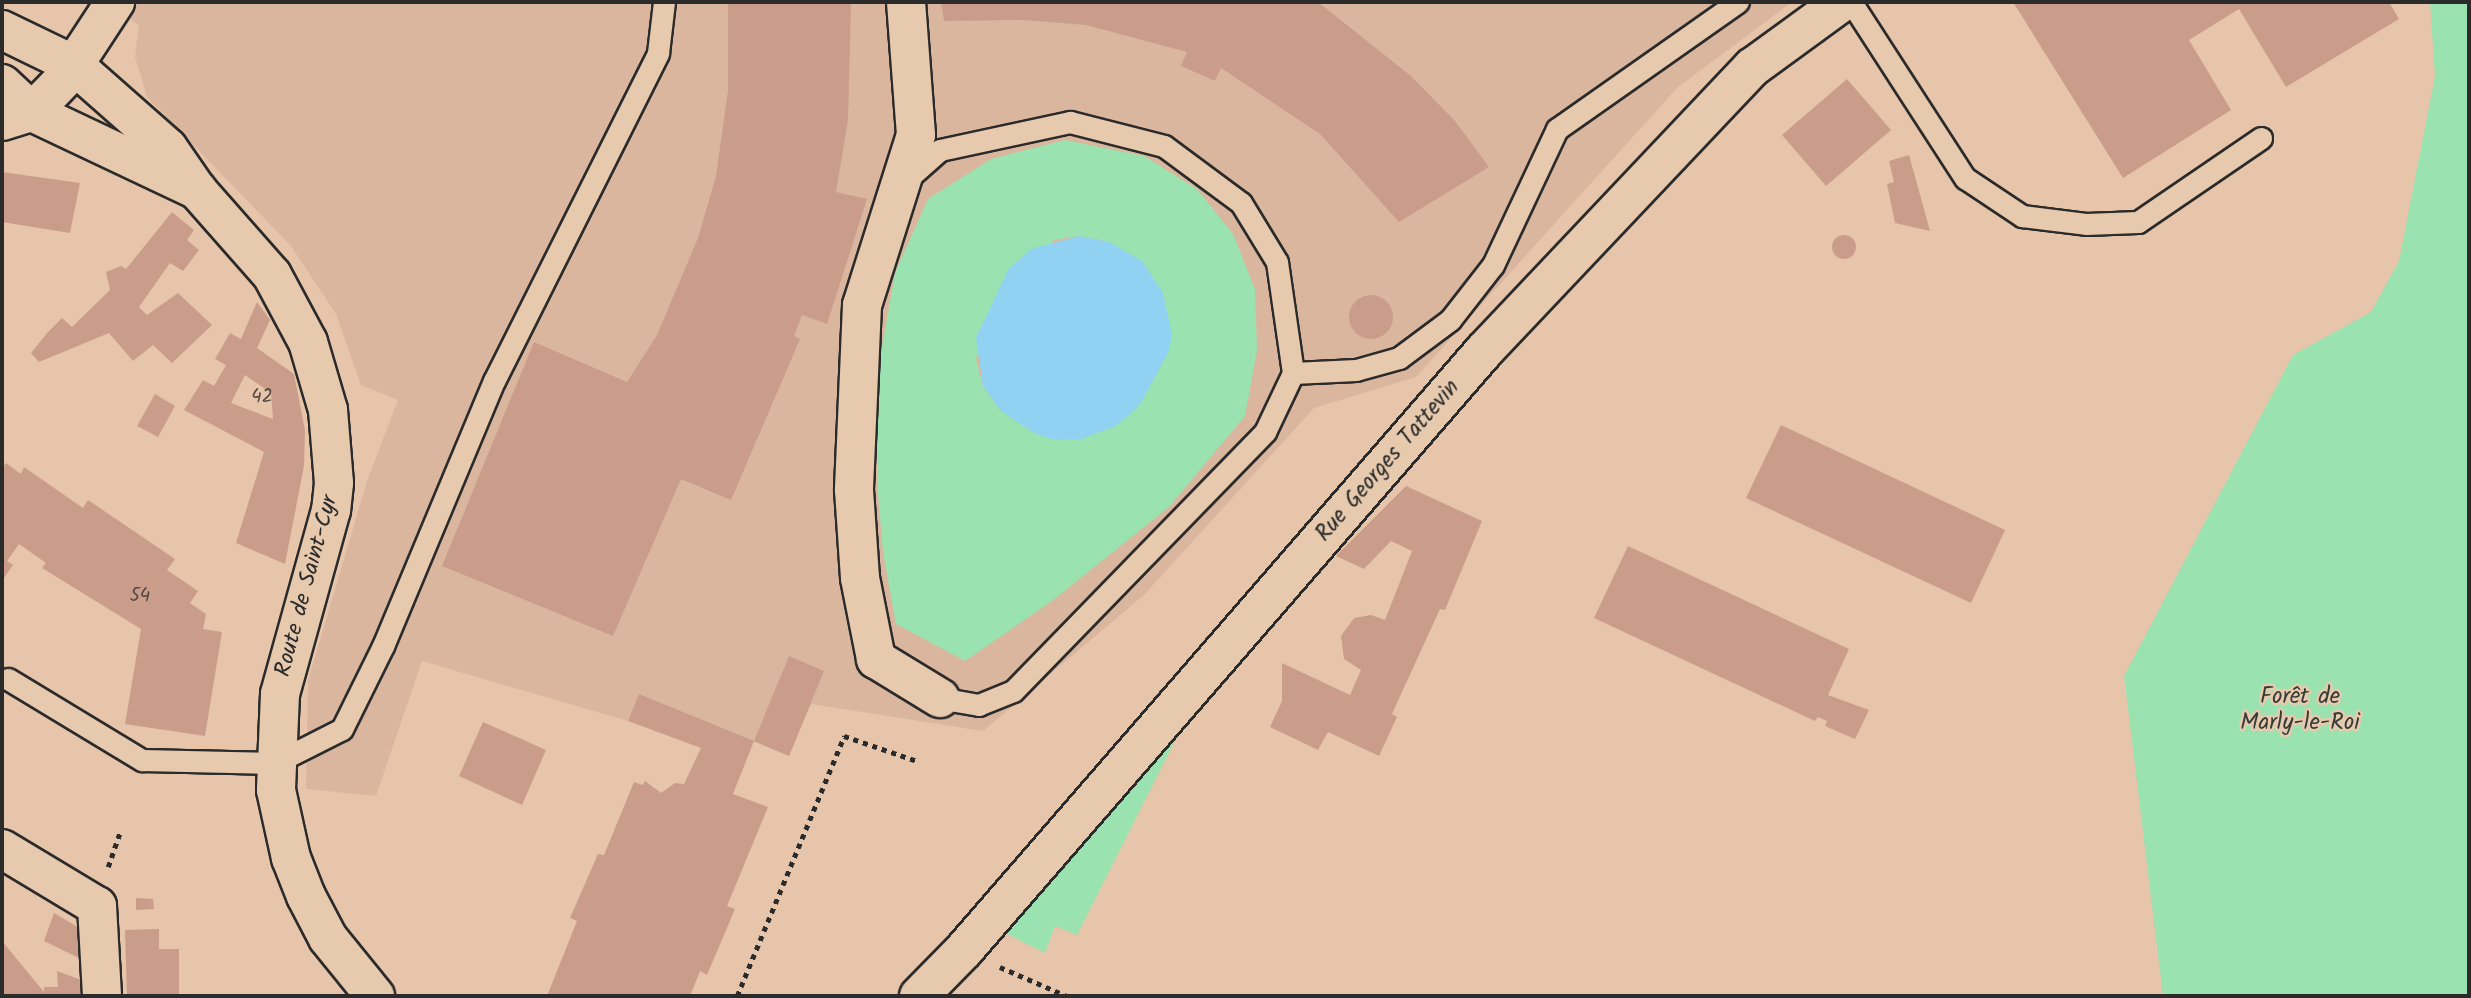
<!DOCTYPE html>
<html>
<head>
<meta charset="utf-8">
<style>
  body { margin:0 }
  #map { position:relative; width:2471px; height:998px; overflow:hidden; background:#e7c5aa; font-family:Kalam,sans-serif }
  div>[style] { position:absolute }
  .built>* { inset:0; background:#dab69e }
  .green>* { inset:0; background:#9ae2b0 }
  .water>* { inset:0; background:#91d2f3 }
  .building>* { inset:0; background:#ca9d8a }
  .round { border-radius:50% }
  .path>* { height:4.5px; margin-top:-2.25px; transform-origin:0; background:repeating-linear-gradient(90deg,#2b2b2b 0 5px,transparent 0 10px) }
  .roads { filter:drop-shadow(2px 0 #2b2b2b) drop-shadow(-2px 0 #2b2b2b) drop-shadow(0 2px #2b2b2b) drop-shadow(0 -2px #2b2b2b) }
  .lane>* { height:21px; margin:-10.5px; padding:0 10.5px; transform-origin:10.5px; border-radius:10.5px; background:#e7caae }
  .street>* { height:38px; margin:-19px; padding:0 19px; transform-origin:19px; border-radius:19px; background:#e7caae }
  .secondary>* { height:38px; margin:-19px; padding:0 19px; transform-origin:19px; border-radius:19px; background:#e7caae }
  span { translate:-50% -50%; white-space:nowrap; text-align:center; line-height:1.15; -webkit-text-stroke:5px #e7caae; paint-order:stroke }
  .number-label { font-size:19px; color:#534843 }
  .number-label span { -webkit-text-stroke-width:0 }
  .street-label { font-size:23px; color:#2b2b2b }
  .park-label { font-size:23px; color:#363d38 }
  .frame { position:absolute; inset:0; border:4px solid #2b2b2b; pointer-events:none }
</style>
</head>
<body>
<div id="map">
  <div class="built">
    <div style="clip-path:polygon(111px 2px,1792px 2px,1677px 88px,1416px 377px,1314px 408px,1144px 595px,983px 731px,811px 704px,789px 756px,639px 695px,628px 721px,422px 661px,376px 796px,306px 789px,308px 681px,367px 481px,398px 400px,361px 385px,336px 314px,291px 246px,147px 97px,135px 57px,139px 26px)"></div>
  </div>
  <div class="green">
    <div style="clip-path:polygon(2430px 2px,2469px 2px,2469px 996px,2163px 996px,2124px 676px,2293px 355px,2371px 312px,2399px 261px,2435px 76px)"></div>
    <div style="clip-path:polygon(evenodd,1065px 140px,1144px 156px,1197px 189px,1233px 234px,1255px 289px,1257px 350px,1245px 416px,1169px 507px,1052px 601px,965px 661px,896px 624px,883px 552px,877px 482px,877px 375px,895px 273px,928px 199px,991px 159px,1065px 140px,1079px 236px,1109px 242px,1000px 410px,983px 386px,976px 359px,1054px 240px,1079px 236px)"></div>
    <div style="clip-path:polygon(1183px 725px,1077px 935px,1055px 926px,1045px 953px,1005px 933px)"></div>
  </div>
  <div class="water">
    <div style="clip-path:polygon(1079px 236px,1109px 242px,1142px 261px,1163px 293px,1172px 334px,1168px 353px,1139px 406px,1116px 426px,1081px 439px,1055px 440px,1034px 433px,1000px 410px,983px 386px,976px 338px,1008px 270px,1031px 249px)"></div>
  </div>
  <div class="building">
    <div style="clip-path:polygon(728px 2px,851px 2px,848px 120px,836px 192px,867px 199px,827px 324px,802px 315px,794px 336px,800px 339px,731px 500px,681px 479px,613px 636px,442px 566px,534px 342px,627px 382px,657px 335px,698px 238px,716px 176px,728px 91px)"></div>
    <div style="clip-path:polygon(941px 2px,1318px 2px,1411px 76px,1455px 121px,1489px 167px,1399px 222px,1320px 134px,1221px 68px,1215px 81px,1181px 66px,1187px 52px,1086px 25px,1024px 20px,944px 21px)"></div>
    <div style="clip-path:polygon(2013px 2px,2389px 2px,2399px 19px,2286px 87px,2239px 9px,2189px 40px,2231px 110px,2123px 178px)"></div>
    <div style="clip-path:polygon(1847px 79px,1891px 130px,1826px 186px,1782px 135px)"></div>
    <div style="clip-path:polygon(1909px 155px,1930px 231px,1895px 223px,1887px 184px,1894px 182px,1889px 161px)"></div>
    <div style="clip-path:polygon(2px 172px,80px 183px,70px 233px,2px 222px)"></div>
    <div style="clip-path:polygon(172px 212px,194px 230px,187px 240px,199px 250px,183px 271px,170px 263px,139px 307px,147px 315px,178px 293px,212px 325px,172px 363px,153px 345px,133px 361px,109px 333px,39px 362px,31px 353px,48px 332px,62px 318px,72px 327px,110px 290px,106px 272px,121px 266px,126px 269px)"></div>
    <div class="round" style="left:1832px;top:235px;width:24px;height:24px"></div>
    <div class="round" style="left:1349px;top:295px;width:44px;height:44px"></div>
    <div style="clip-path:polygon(evenodd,257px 302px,270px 320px,257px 348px,294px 374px,305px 430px,304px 466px,285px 564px,236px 543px,264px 452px,184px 410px,203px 380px,214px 386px,226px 365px,215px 359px,230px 333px,241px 339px,257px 302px,245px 375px,271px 393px,273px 419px,231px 403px,245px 375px)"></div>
    <div style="clip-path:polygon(155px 394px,175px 406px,158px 437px,137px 426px)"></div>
    <div style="clip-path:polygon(1781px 425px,2005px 530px,1971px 603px,1746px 498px)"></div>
    <div style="clip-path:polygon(6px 463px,21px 474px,24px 467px,83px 508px,88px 500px,175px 559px,167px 570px,198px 591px,190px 603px,206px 614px,203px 629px,222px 632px,205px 736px,125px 724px,141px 629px,42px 568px,46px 563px,19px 544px,7px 561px,13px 565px,2px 581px,2px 469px)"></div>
    <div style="clip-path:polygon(1406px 486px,1482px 521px,1445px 610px,1440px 609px,1392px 714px,1397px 717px,1379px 756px,1328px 732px,1318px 750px,1270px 727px,1282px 701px,1282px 663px,1350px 695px,1361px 670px,1344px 659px,1341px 636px,1354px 618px,1371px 615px,1385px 620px,1412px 551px,1391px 541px,1364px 569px,1336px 556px)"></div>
    <div style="clip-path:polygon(1628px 546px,1849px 649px,1828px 695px,1869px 710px,1855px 739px,1825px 726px,1827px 721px,1818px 717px,1815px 721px,1594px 618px)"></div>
    <div style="clip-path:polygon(789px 656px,824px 671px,789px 756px,754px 741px)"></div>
    <div style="clip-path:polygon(639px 694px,754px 741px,733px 794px,768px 807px,727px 906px,735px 909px,707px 975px,700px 971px,690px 996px,547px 996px,577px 921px,570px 918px,598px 854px,604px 855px,634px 782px,643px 785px,645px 781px,661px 793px,675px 783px,684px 784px,701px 748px,628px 721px)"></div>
    <div style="clip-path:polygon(483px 722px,546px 750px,522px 805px,459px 776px)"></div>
    <div style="clip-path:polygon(136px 898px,153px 899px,154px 909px,136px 910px)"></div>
    <div style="clip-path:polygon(54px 913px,86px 932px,87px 962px,44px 941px)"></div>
    <div style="clip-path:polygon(159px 929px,159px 949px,179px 949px,179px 996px,127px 996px,125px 930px)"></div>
    <div style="clip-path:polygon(2px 941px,44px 992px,44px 987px,58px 987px,57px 971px,87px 982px,86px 996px,2px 996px)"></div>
  </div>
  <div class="path">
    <div style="left:108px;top:867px;width:37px;rotate:-71deg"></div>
    <div style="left:1000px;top:967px;width:73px;rotate:23.4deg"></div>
    <div style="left:737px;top:996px;width:281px;rotate:-67.6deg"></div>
    <div style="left:844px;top:736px;width:77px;rotate:18.9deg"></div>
  </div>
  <div class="roads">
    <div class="lane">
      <div style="left:1851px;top:2px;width:210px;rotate:57.1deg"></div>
      <div style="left:1965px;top:178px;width:69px;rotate:33.7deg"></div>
      <div style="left:2022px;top:216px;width:64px;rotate:7.1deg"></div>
      <div style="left:2086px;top:224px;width:52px;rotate:-2.2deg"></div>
      <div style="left:2138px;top:222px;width:149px;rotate:-34.3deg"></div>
      <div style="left:907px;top:179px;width:44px;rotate:-41.3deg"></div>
      <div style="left:940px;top:150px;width:133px;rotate:-12.2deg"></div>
      <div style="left:1070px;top:122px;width:97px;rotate:14.3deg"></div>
      <div style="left:1164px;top:146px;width:96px;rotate:36.5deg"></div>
      <div style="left:1241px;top:203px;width:69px;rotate:58.6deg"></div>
      <div style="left:1277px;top:262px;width:112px;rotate:81.8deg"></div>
      <div style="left:1293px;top:373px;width:65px;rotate:115.4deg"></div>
      <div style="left:1265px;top:432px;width:361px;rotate:134.2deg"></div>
      <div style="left:1013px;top:691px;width:37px;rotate:158deg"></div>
      <div style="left:979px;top:705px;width:40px;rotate:-170deg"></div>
      <div style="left:1293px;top:373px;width:63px;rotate:-2.7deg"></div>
      <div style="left:1356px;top:370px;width:45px;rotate:-15.6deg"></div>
      <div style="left:1399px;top:358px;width:64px;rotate:-36.7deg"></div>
      <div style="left:1450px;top:320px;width:70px;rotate:-52deg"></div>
      <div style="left:1493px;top:265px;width:150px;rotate:-64.8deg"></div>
      <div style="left:1557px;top:129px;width:221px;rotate:-35.1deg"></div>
      <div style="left:8px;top:679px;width:157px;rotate:31.2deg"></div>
      <div style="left:142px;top:760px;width:133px;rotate:1.3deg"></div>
      <div style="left:275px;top:763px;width:75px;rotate:-26.9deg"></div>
      <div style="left:342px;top:729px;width:93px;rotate:-63.7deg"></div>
      <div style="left:383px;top:646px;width:287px;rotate:-67.3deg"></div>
      <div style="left:494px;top:381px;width:367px;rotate:-63.4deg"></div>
      <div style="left:658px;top:53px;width:51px;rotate:-83.3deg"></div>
    </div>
    <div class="street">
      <div style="left:906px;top:2px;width:133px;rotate:85.7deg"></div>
      <div style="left:916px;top:135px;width:178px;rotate:107.6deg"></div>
      <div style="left:862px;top:305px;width:185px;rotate:92.5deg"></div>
      <div style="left:854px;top:490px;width:88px;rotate:86.1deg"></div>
      <div style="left:860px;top:578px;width:83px;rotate:78.8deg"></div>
      <div style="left:876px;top:659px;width:75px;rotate:31.4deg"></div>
      <div style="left:2px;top:121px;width:31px;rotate:-17deg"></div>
      <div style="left:32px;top:112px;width:49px;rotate:-45.8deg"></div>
      <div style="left:66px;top:77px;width:90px;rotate:-56.8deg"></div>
      <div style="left:2px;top:849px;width:111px;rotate:31deg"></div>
      <div style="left:97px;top:906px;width:90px;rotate:86.8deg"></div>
    </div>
    <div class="secondary">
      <div style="left:2px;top:30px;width:80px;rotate:25.9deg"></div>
      <div style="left:74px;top:65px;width:125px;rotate:41.4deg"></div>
      <div style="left:168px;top:148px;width:51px;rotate:55.4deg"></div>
      <div style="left:197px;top:190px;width:113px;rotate:48.6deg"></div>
      <div style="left:272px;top:275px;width:76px;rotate:61.8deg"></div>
      <div style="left:308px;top:342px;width:71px;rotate:73.6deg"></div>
      <div style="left:328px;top:410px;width:73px;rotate:85.3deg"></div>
      <div style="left:334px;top:483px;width:27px;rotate:96deg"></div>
      <div style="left:331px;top:510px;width:191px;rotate:105.5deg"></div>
      <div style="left:280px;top:694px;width:96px;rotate:92.4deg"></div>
      <div style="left:276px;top:790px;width:70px;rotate:77.6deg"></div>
      <div style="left:291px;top:858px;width:41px;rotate:68.5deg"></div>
      <div style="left:306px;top:896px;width:47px;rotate:62.4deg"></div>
      <div style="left:328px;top:938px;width:75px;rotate:51deg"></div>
      <div style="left:2px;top:84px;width:41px;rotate:43deg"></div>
      <div style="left:32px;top:112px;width:183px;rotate:25.3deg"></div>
      <div style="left:919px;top:996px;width:64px;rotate:-45.6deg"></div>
      <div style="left:964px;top:950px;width:793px;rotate:-49.04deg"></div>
      <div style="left:1484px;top:351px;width:391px;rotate:-46.6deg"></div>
      <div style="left:1753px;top:67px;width:110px;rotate:-36.1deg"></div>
    </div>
  </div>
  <div class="number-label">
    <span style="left:262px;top:398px">42</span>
    <span style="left:140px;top:597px">54</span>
  </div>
  <div class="street-label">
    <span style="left:1388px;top:461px;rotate:-49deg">Rue Georges Tattevin</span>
    <span style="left:307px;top:586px;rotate:-75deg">Route de Saint-Cyr</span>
  </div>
  <div class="park-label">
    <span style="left:2300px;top:710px">Forêt de<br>Marly-le-Roi</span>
  </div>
  <div class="frame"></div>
</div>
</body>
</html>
